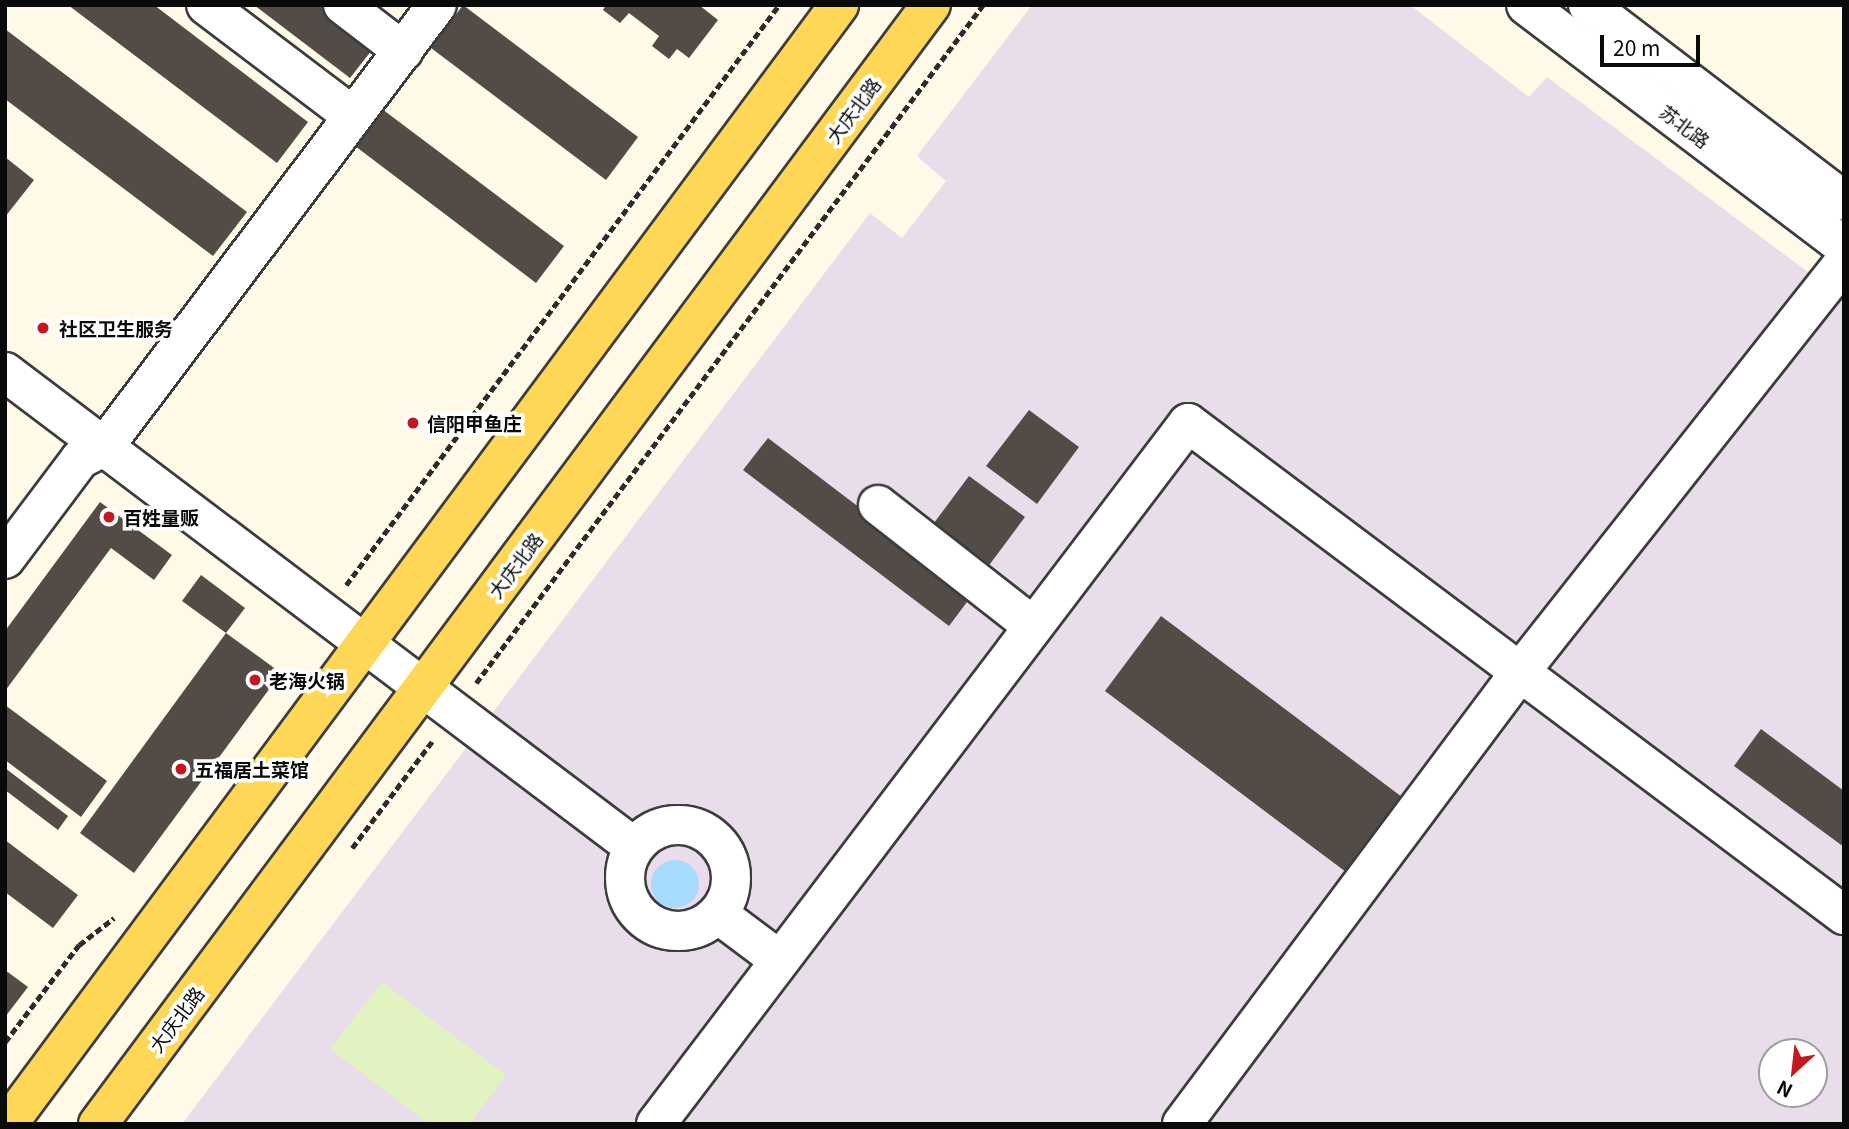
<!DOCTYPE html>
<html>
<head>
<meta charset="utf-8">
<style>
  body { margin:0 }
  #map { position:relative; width:1849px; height:1129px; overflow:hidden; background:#fffae7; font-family:Georgia,"Noto Sans SC",serif }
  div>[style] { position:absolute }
  .industrial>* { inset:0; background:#e9dceb }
  .pitch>* { inset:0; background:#e1f3c0 }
  .water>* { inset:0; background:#a6dbfc }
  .round { border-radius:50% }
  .building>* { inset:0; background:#534b46 }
  .path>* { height:4.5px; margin-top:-2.25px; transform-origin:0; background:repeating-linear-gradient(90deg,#2c2c2c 0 7px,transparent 0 10.5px) }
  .roads { filter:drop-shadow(2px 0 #3d3d3d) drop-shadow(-2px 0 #3d3d3d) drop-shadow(0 2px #3d3d3d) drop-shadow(0 -2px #3d3d3d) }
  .minor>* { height:38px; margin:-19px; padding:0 19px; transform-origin:19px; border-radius:19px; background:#fff }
  .minor>.ring { margin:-19px; padding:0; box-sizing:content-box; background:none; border:38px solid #fff; border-radius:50% }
  .major>* { height:38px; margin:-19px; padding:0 19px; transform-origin:19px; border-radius:19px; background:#ffd757 }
  .dots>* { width:19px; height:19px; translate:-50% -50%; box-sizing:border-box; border:4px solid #fff; border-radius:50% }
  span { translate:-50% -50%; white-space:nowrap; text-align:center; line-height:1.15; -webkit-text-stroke:7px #fff; paint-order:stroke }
  .street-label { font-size:19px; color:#0a0a0a }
  .poi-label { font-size:19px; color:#0a0a0a; font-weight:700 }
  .left { translate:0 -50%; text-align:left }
  .frame { position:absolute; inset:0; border:7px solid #0a0a0a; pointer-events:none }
  .north { position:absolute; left:1758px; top:1038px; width:70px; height:70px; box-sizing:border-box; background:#fff; border:2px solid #9d9d9d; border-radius:50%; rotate:207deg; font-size:19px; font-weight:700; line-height:28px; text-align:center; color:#0a0a0a }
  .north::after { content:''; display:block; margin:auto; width:24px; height:32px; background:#c5171f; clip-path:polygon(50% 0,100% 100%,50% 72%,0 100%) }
  .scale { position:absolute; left:1600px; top:35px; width:100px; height:32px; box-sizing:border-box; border:4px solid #0a0a0a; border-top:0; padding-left:9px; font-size:21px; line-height:24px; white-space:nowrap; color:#0a0a0a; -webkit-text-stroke:5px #fff; paint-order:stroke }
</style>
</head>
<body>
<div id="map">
  <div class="industrial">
    <div style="clip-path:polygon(evenodd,1032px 5px,1410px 5px,1529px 97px,1547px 77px,1844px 299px,1844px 1124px,182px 1124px,870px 213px,902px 238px,946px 181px,917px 156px,1032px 5px,1772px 1052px,1814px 1052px,1814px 1094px,1772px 1094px,1772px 1052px)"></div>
  </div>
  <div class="pitch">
    <div style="clip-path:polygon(382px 982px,506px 1075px,470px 1124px,429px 1124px,330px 1049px)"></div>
  </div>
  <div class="water">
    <div class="round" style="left:651px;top:860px;width:48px;height:48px"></div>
  </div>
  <div class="building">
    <div style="clip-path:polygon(68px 5px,154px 5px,308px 122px,277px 163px)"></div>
    <div style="clip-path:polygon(254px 5px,320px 5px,375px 46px,350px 78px)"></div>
    <div style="clip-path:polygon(463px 5px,638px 137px,606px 180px,431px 48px)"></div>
    <div style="clip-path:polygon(606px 5px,699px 5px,718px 20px,689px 58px,677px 49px,669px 59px,652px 46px,659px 36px,629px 13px,620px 23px,603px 10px)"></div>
    <div style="clip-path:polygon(5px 29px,247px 212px,213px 256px,5px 99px)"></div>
    <div style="clip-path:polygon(382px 109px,564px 246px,536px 283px,355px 146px)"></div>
    <div style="clip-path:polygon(5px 157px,34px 180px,5px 217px)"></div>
    <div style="clip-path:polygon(1029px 410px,1079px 447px,1037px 504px,986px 466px)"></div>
    <div style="clip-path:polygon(768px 438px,973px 594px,949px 626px,743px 470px)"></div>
    <div style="clip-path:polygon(969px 476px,1025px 517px,984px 572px,928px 531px)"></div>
    <div style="clip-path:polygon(100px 502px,172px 555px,154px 580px,111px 548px,5px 691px,5px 631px)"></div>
    <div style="clip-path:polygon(201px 575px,245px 608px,226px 633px,182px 601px)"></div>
    <div style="clip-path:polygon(1161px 616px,1402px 797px,1346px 872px,1105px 691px)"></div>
    <div style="clip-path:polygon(226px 633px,281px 673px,134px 873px,80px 833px)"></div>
    <div style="clip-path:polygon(5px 705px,107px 781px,81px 817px,5px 760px)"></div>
    <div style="clip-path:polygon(1761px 729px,1844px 791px,1844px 847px,1734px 766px)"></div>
    <div style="clip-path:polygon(5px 768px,68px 816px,58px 830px,5px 790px)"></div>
    <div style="clip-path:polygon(5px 840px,78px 895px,53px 928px,5px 892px)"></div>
    <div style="clip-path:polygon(5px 970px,28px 987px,5px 1017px)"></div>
  </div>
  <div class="path">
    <div style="left:346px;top:585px;width:724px;rotate:-53.26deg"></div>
    <div style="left:476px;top:683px;width:847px;rotate:-53.21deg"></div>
    <div style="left:352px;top:848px;width:135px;rotate:-53.1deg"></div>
    <div style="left:5px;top:1042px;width:122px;rotate:-52.7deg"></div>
    <div style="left:79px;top:945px;width:44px;rotate:-37.6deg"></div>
  </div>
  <div class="roads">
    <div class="minor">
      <div style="left:206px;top:5px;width:184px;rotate:37.1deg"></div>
      <div style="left:343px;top:5px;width:76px;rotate:37.5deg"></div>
      <div style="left:1526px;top:5px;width:399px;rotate:37.2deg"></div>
      <div style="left:1588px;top:5px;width:322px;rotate:37.4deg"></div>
      <div style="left:5px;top:372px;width:788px;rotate:37.06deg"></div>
      <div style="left:878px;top:505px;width:197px;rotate:38deg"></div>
      <div style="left:5px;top:559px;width:125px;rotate:-53.1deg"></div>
      <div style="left:80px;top:459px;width:27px;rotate:-27deg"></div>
      <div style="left:104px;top:447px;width:553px;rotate:-53.01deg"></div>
      <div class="ring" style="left:625px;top:825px;width:68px;height:68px"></div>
      <div style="left:718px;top:914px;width:75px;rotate:36.9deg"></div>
      <div style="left:656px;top:1124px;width:880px;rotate:-52.8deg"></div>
      <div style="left:1188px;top:423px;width:820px;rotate:36.87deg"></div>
      <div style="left:1182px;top:1124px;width:564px;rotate:-53.21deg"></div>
      <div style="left:1520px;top:672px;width:523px;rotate:-51.68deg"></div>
    </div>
    <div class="major">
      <div style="left:8px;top:1124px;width:1394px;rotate:-53.4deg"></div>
      <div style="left:98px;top:1124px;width:1395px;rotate:-53.34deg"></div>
    </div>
  </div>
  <div class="dots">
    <div style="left:43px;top:328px;background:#c5171f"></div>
    <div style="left:413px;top:423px;background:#c5171f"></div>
    <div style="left:109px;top:517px;background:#c5171f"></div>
    <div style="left:255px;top:680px;background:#c5171f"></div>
    <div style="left:181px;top:769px;background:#c5171f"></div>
  </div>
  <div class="street-label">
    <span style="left:853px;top:110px;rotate:-53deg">大庆北路</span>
    <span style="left:1685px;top:126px;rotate:37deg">苏北路</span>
    <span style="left:515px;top:565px;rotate:-53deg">大庆北路</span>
    <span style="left:176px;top:1019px;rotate:-53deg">大庆北路</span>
  </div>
  <div class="poi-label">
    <span class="left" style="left:59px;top:328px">社区卫生服务</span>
    <span class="left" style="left:427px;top:423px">信阳甲鱼庄</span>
    <span class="left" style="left:123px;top:517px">百姓量贩</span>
    <span class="left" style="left:269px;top:680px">老海火锅</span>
    <span class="left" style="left:195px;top:769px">五福居土菜馆</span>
  </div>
  <div class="frame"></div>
  <div class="north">N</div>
  <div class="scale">20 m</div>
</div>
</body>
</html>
